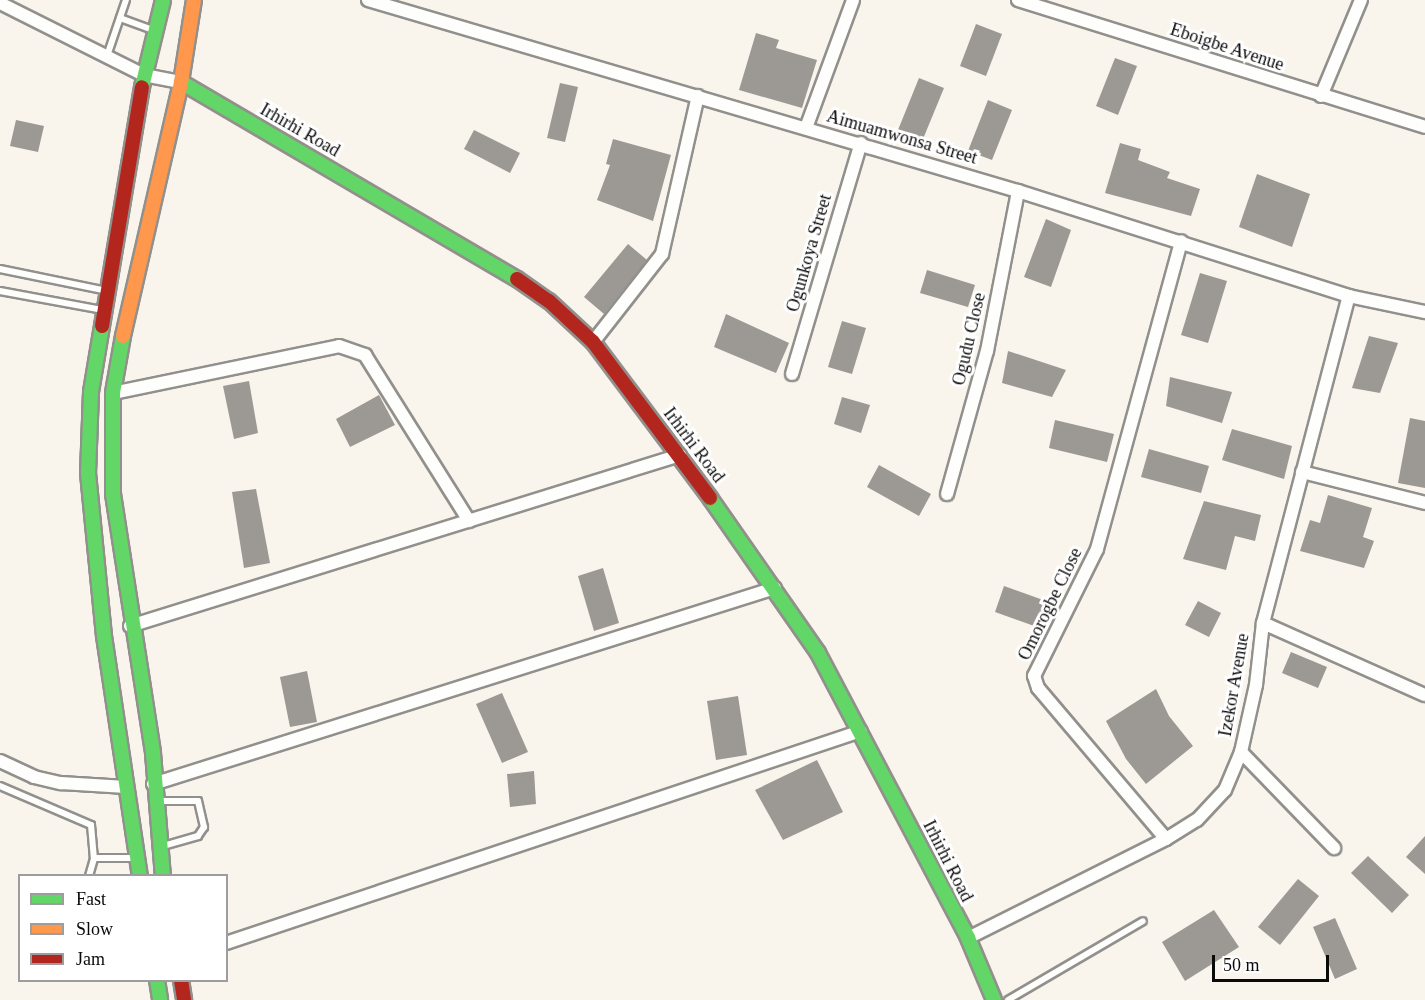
<!DOCTYPE html>
<html>
<head>
<meta charset="utf-8">
<style>
  body { margin:0 }
  #map { position:relative; width:1425px; height:1000px; overflow:hidden; background:#f9f5ed; font-family:"Times New Roman",serif }
  div>[style] { position:absolute }
  .building>* { inset:0; background:#9c9893 }
  .roads { filter:drop-shadow(2px 0 #92908c) drop-shadow(-2px 0 #92908c) drop-shadow(0 2px #92908c) drop-shadow(0 -2px #92908c) }
  .lane>* { height:6px; margin:-3px; padding:0 3px; transform-origin:3px; border-radius:3px; background:#fefefc }
  .street>* { height:12px; margin:-6px; padding:0 6px; transform-origin:6px; border-radius:6px; background:#fefefc }
  .fast>* { height:14px; margin:-7px; padding:0 7px; transform-origin:7px; border-radius:7px; background:#63d668 }
  .slow>* { height:14px; margin:-7px; padding:0 7px; transform-origin:7px; border-radius:7px; background:#ff974d }
  .jam>* { height:14px; margin:-7px; padding:0 7px; transform-origin:7px; border-radius:7px; background:#b3261e }
  span { translate:-50% -50%; white-space:nowrap; text-align:center; line-height:1.15; -webkit-text-stroke:6px #fff; paint-order:stroke }
  .street-label { font-size:18px; color:#0a0a0a }
  .legend { position:absolute; left:18px; top:874px; width:210px; height:108px; box-sizing:border-box; background:#fff; border:2px solid #9d9d9d; margin:0; padding:8px 10px; list-style:none; font-size:18px; color:#0a0a0a }
  .legend li { display:flex; align-items:center; gap:12px; height:30px }
  .legend b { width:30px; border:2px solid #9d9d9d }
  .scale { position:absolute; left:1212px; top:955px; width:117px; height:27px; box-sizing:border-box; border:3px solid #0a0a0a; border-top:0; padding-left:8px; font-size:18px; line-height:21px; white-space:nowrap; color:#0a0a0a; -webkit-text-stroke:4px #fff; paint-order:stroke }
</style>
</head>
<body>
<div id="map">
  <div class="building">
    <div style="clip-path:polygon(976px 24px,1002px 34px,986px 76px,960px 66px)"></div>
    <div style="clip-path:polygon(756px 33px,779px 40px,776px 48px,817px 60px,802px 108px,739px 90px)"></div>
    <div style="clip-path:polygon(1115px 58px,1137px 66px,1118px 115px,1096px 106px)"></div>
    <div style="clip-path:polygon(919px 78px,944px 88px,923px 139px,898px 130px)"></div>
    <div style="clip-path:polygon(560px 83px,578px 87px,565px 142px,547px 138px)"></div>
    <div style="clip-path:polygon(988px 100px,1012px 110px,992px 160px,968px 151px)"></div>
    <div style="clip-path:polygon(16px 120px,44px 126px,38px 152px,10px 146px)"></div>
    <div style="clip-path:polygon(474px 130px,520px 153px,510px 173px,464px 149px)"></div>
    <div style="clip-path:polygon(613px 139px,671px 155px,653px 221px,597px 200px,610px 165px,606px 164px)"></div>
    <div style="clip-path:polygon(1120px 143px,1141px 149px,1138px 160px,1170px 172px,1167px 178px,1200px 189px,1191px 216px,1105px 193px)"></div>
    <div style="clip-path:polygon(1257px 174px,1310px 194px,1292px 247px,1239px 227px)"></div>
    <div style="clip-path:polygon(1046px 219px,1071px 230px,1051px 287px,1024px 277px)"></div>
    <div style="clip-path:polygon(628px 244px,647px 260px,604px 314px,584px 297px)"></div>
    <div style="clip-path:polygon(927px 270px,975px 285px,968px 307px,920px 293px)"></div>
    <div style="clip-path:polygon(1200px 273px,1227px 281px,1208px 343px,1181px 335px)"></div>
    <div style="clip-path:polygon(726px 314px,789px 343px,776px 373px,714px 347px)"></div>
    <div style="clip-path:polygon(842px 321px,866px 328px,852px 374px,828px 367px)"></div>
    <div style="clip-path:polygon(1369px 336px,1398px 343px,1380px 393px,1352px 388px)"></div>
    <div style="clip-path:polygon(1008px 351px,1066px 370px,1052px 397px,1002px 383px)"></div>
    <div style="clip-path:polygon(1170px 377px,1232px 392px,1222px 423px,1166px 406px)"></div>
    <div style="clip-path:polygon(249px 381px,258px 433px,234px 439px,223px 386px)"></div>
    <div style="clip-path:polygon(379px 395px,395px 425px,350px 447px,336px 419px)"></div>
    <div style="clip-path:polygon(842px 397px,870px 405px,861px 433px,834px 424px)"></div>
    <div style="clip-path:polygon(1410px 418px,1425px 421px,1425px 488px,1398px 483px)"></div>
    <div style="clip-path:polygon(1055px 420px,1114px 434px,1107px 462px,1049px 448px)"></div>
    <div style="clip-path:polygon(1232px 429px,1292px 446px,1284px 479px,1222px 460px)"></div>
    <div style="clip-path:polygon(1149px 449px,1209px 466px,1201px 493px,1141px 477px)"></div>
    <div style="clip-path:polygon(879px 465px,931px 494px,919px 516px,867px 487px)"></div>
    <div style="clip-path:polygon(256px 489px,270px 563px,244px 568px,232px 492px)"></div>
    <div style="clip-path:polygon(1328px 495px,1372px 508px,1363px 537px,1374px 541px,1364px 568px,1300px 551px,1310px 520px,1320px 523px)"></div>
    <div style="clip-path:polygon(1204px 501px,1261px 515px,1255px 541px,1235px 536px,1226px 570px,1183px 559px)"></div>
    <div style="clip-path:polygon(603px 568px,619px 623px,594px 631px,578px 576px)"></div>
    <div style="clip-path:polygon(1004px 586px,1046px 601px,1037px 627px,995px 612px)"></div>
    <div style="clip-path:polygon(1198px 601px,1221px 613px,1209px 637px,1185px 625px)"></div>
    <div style="clip-path:polygon(1291px 652px,1327px 667px,1318px 688px,1282px 673px)"></div>
    <div style="clip-path:polygon(307px 671px,317px 722px,290px 727px,280px 677px)"></div>
    <div style="clip-path:polygon(1156px 689px,1169px 716px,1193px 746px,1146px 784px,1126px 759px,1106px 721px)"></div>
    <div style="clip-path:polygon(502px 693px,528px 752px,502px 763px,476px 704px)"></div>
    <div style="clip-path:polygon(738px 696px,747px 755px,716px 760px,707px 701px)"></div>
    <div style="clip-path:polygon(817px 760px,843px 812px,783px 840px,755px 790px)"></div>
    <div style="clip-path:polygon(534px 771px,536px 804px,510px 807px,507px 774px)"></div>
    <div style="clip-path:polygon(1425px 836px,1425px 874px,1406px 857px)"></div>
    <div style="clip-path:polygon(1368px 856px,1409px 895px,1392px 913px,1351px 873px)"></div>
    <div style="clip-path:polygon(1298px 879px,1319px 896px,1280px 945px,1258px 927px)"></div>
    <div style="clip-path:polygon(1214px 910px,1239px 947px,1185px 981px,1162px 942px)"></div>
    <div style="clip-path:polygon(1335px 918px,1357px 969px,1335px 979px,1313px 927px)"></div>
  </div>
  <div class="roads">
    <div class="lane">
      <div style="left:120px;top:18px;width:35px;rotate:20deg"></div>
      <div style="left:107px;top:56px;width:59px;rotate:-71.3deg"></div>
      <div style="left:0;top:269px;width:109px;rotate:11.6deg"></div>
      <div style="left:0;top:291px;width:105px;rotate:10.5deg"></div>
      <div style="left:0;top:786px;width:99px;rotate:23.2deg"></div>
      <div style="left:91px;top:825px;width:33px;rotate:85deg"></div>
      <div style="left:94px;top:858px;width:40px"></div>
      <div style="left:160px;top:801px;width:38px"></div>
      <div style="left:198px;top:801px;width:27px;rotate:77deg"></div>
      <div style="left:204px;top:827px;width:11px;rotate:124deg"></div>
      <div style="left:198px;top:836px;width:35px;rotate:164deg"></div>
      <div style="left:89px;top:876px;width:19px;rotate:-74deg"></div>
      <div style="left:1008px;top:1000px;width:156px;rotate:-30.3deg"></div>
    </div>
    <div class="street">
      <div style="left:368px;top:0;width:677px;rotate:16.38deg"></div>
      <div style="left:1018px;top:191px;width:347px;rotate:17.6deg"></div>
      <div style="left:1349px;top:296px;width:78px;rotate:11.9deg"></div>
      <div style="left:1018px;top:0;width:426px;rotate:17.3deg"></div>
      <div style="left:0;top:3px;width:161px;rotate:26.6deg"></div>
      <div style="left:144px;top:75px;width:38px;rotate:11deg"></div>
      <div style="left:1321px;top:96px;width:104px;rotate:-67.4deg"></div>
      <div style="left:806px;top:128px;width:136px;rotate:-69.8deg"></div>
      <div style="left:593px;top:342px;width:112px;rotate:-51.9deg"></div>
      <div style="left:662px;top:254px;width:162px;rotate:-77.2deg"></div>
      <div style="left:792px;top:374px;width:241px;rotate:-73.4deg"></div>
      <div style="left:113px;top:393px;width:231px;rotate:-11.7deg"></div>
      <div style="left:339px;top:346px;width:28px;rotate:19deg"></div>
      <div style="left:365px;top:355px;width:196px;rotate:57.9deg"></div>
      <div style="left:1302px;top:472px;width:127px;rotate:14.1deg"></div>
      <div style="left:947px;top:494px;width:148px;rotate:-74.4deg"></div>
      <div style="left:987px;top:351px;width:163px;rotate:-79deg"></div>
      <div style="left:1263px;top:623px;width:177px;rotate:24deg"></div>
      <div style="left:130px;top:626px;width:576px;rotate:-17.27deg"></div>
      <div style="left:1241px;top:752px;width:134px;rotate:45.9deg"></div>
      <div style="left:0;top:761px;width:38px;rotate:25deg"></div>
      <div style="left:34px;top:777px;width:28px;rotate:13deg"></div>
      <div style="left:61px;top:783px;width:65px;rotate:3.5deg"></div>
      <div style="left:153px;top:784px;width:652px;rotate:-17.49deg"></div>
      <div style="left:1166px;top:839px;width:198px;rotate:-130.3deg"></div>
      <div style="left:1038px;top:688px;width:13px;rotate:-108deg"></div>
      <div style="left:1034px;top:676px;width:142px;rotate:-63.6deg"></div>
      <div style="left:1097px;top:549px;width:319px;rotate:-74.7deg"></div>
      <div style="left:968px;top:938px;width:221px;rotate:-26.6deg"></div>
      <div style="left:1166px;top:839px;width:36px;rotate:-32deg"></div>
      <div style="left:1197px;top:820px;width:41px;rotate:-47deg"></div>
      <div style="left:1225px;top:790px;width:41px;rotate:-67.2deg"></div>
      <div style="left:1241px;top:752px;width:69px;rotate:-77.4deg"></div>
      <div style="left:1256px;top:685px;width:62px;rotate:-83.6deg"></div>
      <div style="left:1263px;top:623px;width:338px;rotate:-75.3deg"></div>
      <div style="left:226px;top:943px;width:669px;rotate:-18.46deg"></div>
    </div>
    <div class="fast">
      <div style="left:181px;top:82px;width:389px;rotate:30.4deg"></div>
      <div style="left:142px;top:87px;width:89px;rotate:-76.4deg"></div>
      <div style="left:102px;top:326px;width:67px;rotate:99.5deg"></div>
      <div style="left:91px;top:392px;width:81px;rotate:92.1deg"></div>
      <div style="left:88px;top:473px;width:164px;rotate:84.4deg"></div>
      <div style="left:104px;top:636px;width:243px;rotate:81.5deg"></div>
      <div style="left:123px;top:336px;width:58px;rotate:100deg"></div>
      <div style="left:113px;top:393px;width:101px;rotate:90deg"></div>
      <div style="left:113px;top:494px;width:262px;rotate:81.2deg"></div>
      <div style="left:153px;top:753px;width:123px;rotate:85.4deg"></div>
      <div style="left:710px;top:498px;width:189px;rotate:55.1deg"></div>
      <div style="left:818px;top:653px;width:322px;rotate:62.2deg"></div>
      <div style="left:968px;top:938px;width:67px;rotate:67.2deg"></div>
      <div style="left:157px;top:980px;width:20px;rotate:81deg"></div>
    </div>
    <div class="slow">
      <div style="left:123px;top:336px;width:261px;rotate:-77.1deg"></div>
      <div style="left:181px;top:82px;width:83px;rotate:-81deg"></div>
    </div>
    <div class="jam">
      <div style="left:517px;top:279px;width:39px;rotate:35deg"></div>
      <div style="left:549px;top:301px;width:60px;rotate:43deg"></div>
      <div style="left:593px;top:342px;width:195px;rotate:53.1deg"></div>
      <div style="left:102px;top:326px;width:242px;rotate:-80.5deg"></div>
      <div style="left:181px;top:980px;width:20px;rotate:81deg"></div>
    </div>
  </div>
  <div class="street-label">
    <span style="left:1227px;top:47px;rotate:18deg">Eboigbe Avenue</span>
    <span style="left:300px;top:130px;rotate:30deg">Irhirhi Road</span>
    <span style="left:902px;top:137px;rotate:16deg">Aimuamwonsa Street</span>
    <span style="left:809px;top:253px;rotate:-74deg">Ogunkoya Street</span>
    <span style="left:969px;top:339px;rotate:-77deg">Ogudu Close</span>
    <span style="left:694px;top:445px;rotate:53deg">Irhirhi Road</span>
    <span style="left:1050px;top:604px;rotate:-64deg">Omorogbe Close</span>
    <span style="left:1234px;top:685px;rotate:-80deg">Izekor Avenue</span>
    <span style="left:948px;top:861px;rotate:63deg">Irhirhi Road</span>
  </div>
  <ul class="legend">
  <li><b style="height:8px;background:#63d668"></b>Fast</li>
  <li><b style="height:8px;background:#ff974d"></b>Slow</li>
  <li><b style="height:8px;background:#b3261e"></b>Jam</li>
  </ul>
  <div class="scale">50 m</div>
</div>
</body>
</html>
